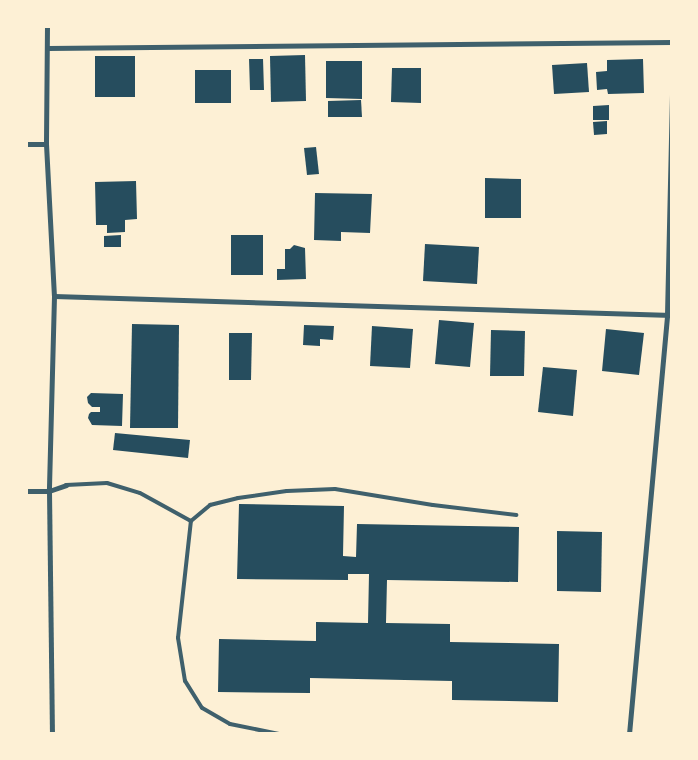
<!DOCTYPE html>
<html>
<head>
<meta charset="utf-8">
<style>
  body { margin:0 }
  #map { position:relative; width:698px; height:760px; overflow:hidden; background:#fdf0d5; font-family:Roboto,sans-serif }
  div>[style] { position:absolute }
  .building>* { inset:0; background:#264d5e }
  .service>* { height:4px; margin:-2px; padding:0 2px; transform-origin:2px; border-radius:2px; background:#3f606c }
  .minor>* { height:5px; margin:-2.5px; padding:0 2.5px; transform-origin:2.5px; border-radius:2.5px; background:#3f606c }
  span { translate:-50% -50%; white-space:nowrap; text-align:center; line-height:1.15; -webkit-text-stroke:5px #fdf0d5; paint-order:stroke }
  .frame { position:absolute; inset:0; border:28px solid #fdf0d5; pointer-events:none }
</style>
</head>
<body>
<div id="map">
  <div class="building">
    <div style="clip-path:polygon(305px 55px,306px 101px,271px 102px,270px 56px)"></div>
    <div style="clip-path:polygon(95px 56px,135px 56px,135px 97px,95px 97px)"></div>
    <div style="clip-path:polygon(249px 59px,263px 59px,264px 90px,250px 90px)"></div>
    <div style="clip-path:polygon(643px 59px,644px 93px,608px 94px,607px 89px,597px 90px,596px 72px,607px 71px,607px 60px)"></div>
    <div style="clip-path:polygon(326px 61px,362px 61px,362px 99px,326px 98px)"></div>
    <div style="clip-path:polygon(587px 63px,589px 92px,554px 94px,552px 65px)"></div>
    <div style="clip-path:polygon(392px 68px,421px 68px,421px 103px,391px 102px)"></div>
    <div style="clip-path:polygon(195px 70px,231px 70px,231px 103px,195px 103px)"></div>
    <div style="clip-path:polygon(361px 100px,362px 117px,328px 117px,328px 101px)"></div>
    <div style="clip-path:polygon(609px 105px,609px 120px,593px 120px,593px 106px)"></div>
    <div style="clip-path:polygon(607px 121px,607px 134px,594px 135px,593px 122px)"></div>
    <div style="clip-path:polygon(316px 147px,319px 174px,307px 175px,304px 148px)"></div>
    <div style="clip-path:polygon(485px 178px,521px 179px,521px 218px,485px 218px)"></div>
    <div style="clip-path:polygon(136px 181px,137px 219px,125px 220px,125px 232px,107px 233px,107px 225px,96px 225px,95px 182px)"></div>
    <div style="clip-path:polygon(315px 193px,372px 194px,370px 233px,341px 232px,341px 241px,314px 240px)"></div>
    <div style="clip-path:polygon(121px 235px,121px 247px,104px 247px,104px 236px)"></div>
    <div style="clip-path:polygon(231px 235px,263px 235px,263px 275px,231px 275px)"></div>
    <div style="clip-path:polygon(425px 244px,479px 247px,477px 284px,423px 281px)"></div>
    <div style="clip-path:polygon(294px 245px,305px 248px,306px 279px,277px 280px,277px 269px,285px 269px,285px 249px,290px 249px)"></div>
    <div style="clip-path:polygon(439px 320px,474px 323px,470px 367px,435px 364px)"></div>
    <div style="clip-path:polygon(132px 324px,179px 325px,178px 428px,130px 428px)"></div>
    <div style="clip-path:polygon(304px 325px,334px 326px,333px 340px,320px 339px,320px 346px,303px 345px)"></div>
    <div style="clip-path:polygon(372px 326px,413px 329px,410px 368px,370px 366px)"></div>
    <div style="clip-path:polygon(606px 329px,644px 333px,639px 375px,602px 371px)"></div>
    <div style="clip-path:polygon(491px 330px,525px 331px,524px 376px,490px 376px)"></div>
    <div style="clip-path:polygon(229px 333px,252px 333px,251px 380px,229px 380px)"></div>
    <div style="clip-path:polygon(543px 367px,577px 370px,573px 416px,538px 412px)"></div>
    <div style="clip-path:polygon(91px 393px,123px 394px,122px 426px,92px 425px,88px 418px,89px 414px,91px 412px,100px 412px,100px 407px,92px 407px,88px 403px,87px 397px)"></div>
    <div style="clip-path:polygon(115px 433px,190px 440px,188px 458px,113px 450px)"></div>
    <div style="clip-path:polygon(239px 504px,344px 506px,343px 556px,356px 557px,357px 524px,519px 527px,518px 582px,387px 580px,386px 623px,450px 624px,450px 642px,559px 644px,558px 702px,452px 700px,452px 681px,310px 678px,310px 693px,218px 692px,219px 639px,316px 641px,316px 622px,368px 623px,369px 574px,348px 574px,348px 580px,237px 579px)"></div>
    <div style="clip-path:polygon(557px 531px,602px 532px,601px 592px,557px 591px)"></div>
  </div>
  <div class="service">
    <div style="left:66px;top:485px;width:41px;rotate:-2.8deg"></div>
    <div style="left:107px;top:483px;width:34px;rotate:17deg"></div>
    <div style="left:140px;top:493px;width:58px;rotate:28.8deg"></div>
    <div style="left:279px;top:734px;width:50px;rotate:-168.5deg"></div>
    <div style="left:230px;top:724px;width:32px;rotate:-150deg"></div>
    <div style="left:202px;top:708px;width:32px;rotate:-122deg"></div>
    <div style="left:185px;top:681px;width:44px;rotate:-99.2deg"></div>
    <div style="left:178px;top:638px;width:118px;rotate:-83.7deg"></div>
    <div style="left:191px;top:521px;width:25px;rotate:-40deg"></div>
    <div style="left:210px;top:505px;width:29px;rotate:-14deg"></div>
    <div style="left:238px;top:498px;width:49px;rotate:-8.1deg"></div>
    <div style="left:287px;top:491px;width:48px;rotate:-2.4deg"></div>
    <div style="left:335px;top:489px;width:99px;rotate:9.3deg"></div>
    <div style="left:433px;top:505px;width:84px;rotate:6.9deg"></div>
  </div>
  <div class="minor">
    <div style="left:47px;top:26px;width:118px;rotate:90.5deg"></div>
    <div style="left:46px;top:144px;width:152px;rotate:87deg"></div>
    <div style="left:54px;top:296px;width:195px;rotate:91.5deg"></div>
    <div style="left:49px;top:491px;width:243px;rotate:89.3deg"></div>
    <div style="left:48px;top:48px;width:624px;rotate:-0.55deg"></div>
    <div style="left:26px;top:144px;width:20px"></div>
    <div style="left:54px;top:296px;width:618px;rotate:1.76deg"></div>
    <div style="left:26px;top:491px;width:23px"></div>
    <div style="left:49px;top:491px;width:18px;rotate:-19deg"></div>
    <div style="left:629px;top:734px;width:421px;rotate:-84.8deg"></div>
    <div style="left:667px;top:315px;width:225px;rotate:-88.7deg"></div>
  </div>
  <div class="frame"></div>
</div>
</body>
</html>
